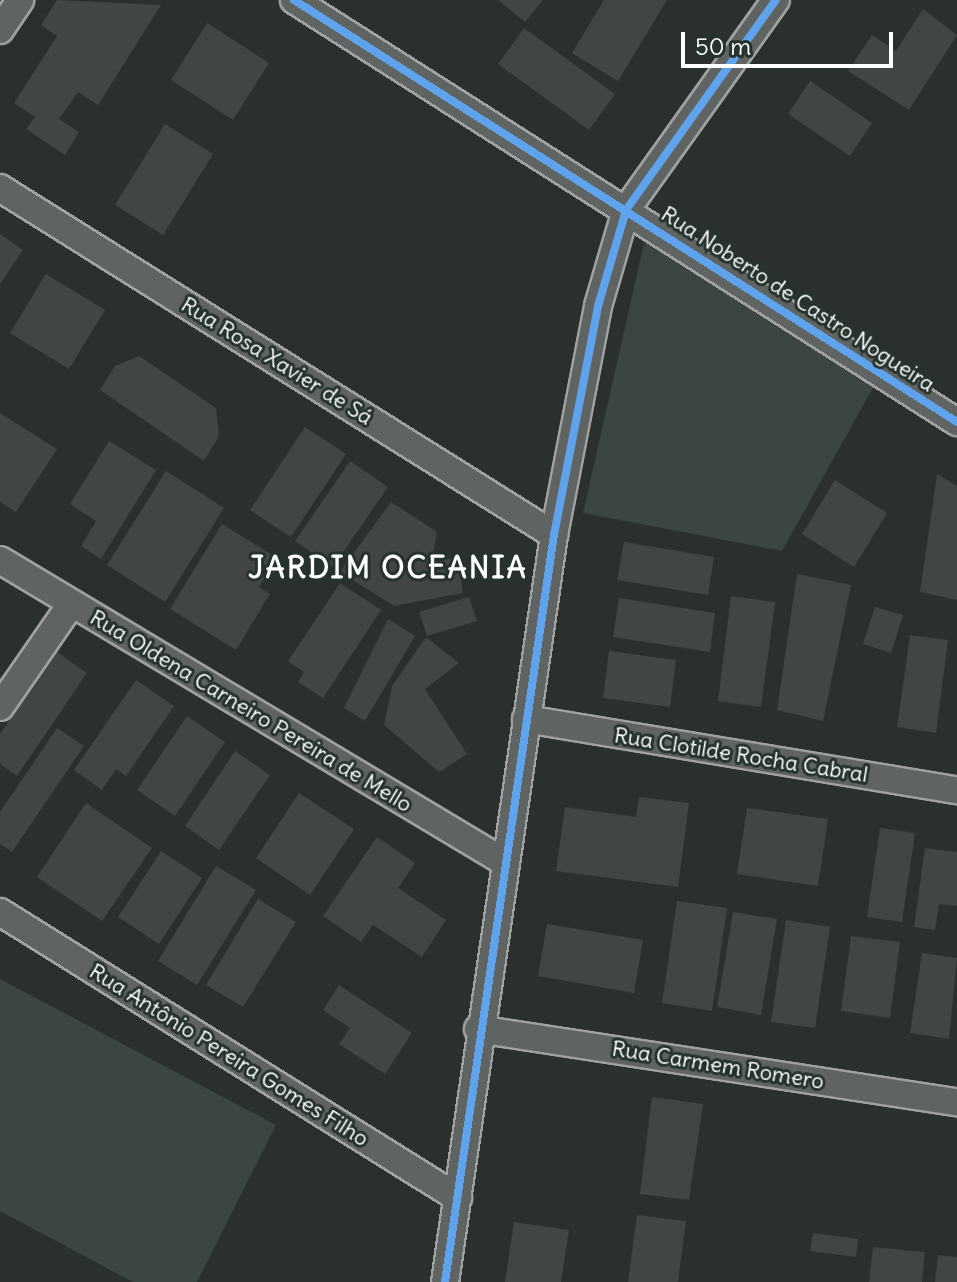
<!DOCTYPE html>
<html>
<head>
<meta charset="utf-8">
<style>
  body { margin:0 }
  #map { position:relative; width:957px; height:1282px; overflow:hidden; background:#29302d; font-family:Delius,sans-serif }
  div>[style] { position:absolute }
  .green>* { inset:0; background:#3b4641 }
  .building>* { inset:0; background:#414644 }
  .roads { filter:drop-shadow(2px 0 #9fa2a0) drop-shadow(-2px 0 #9fa2a0) drop-shadow(0 2px #9fa2a0) drop-shadow(0 -2px #9fa2a0) }
  .minor>* { height:26px; margin:-13px; padding:0 13px; transform-origin:13px; border-radius:13px; background:#5f6362 }
  .cycleway>* { height:8px; margin:-4px; padding:0 4px; transform-origin:4px; border-radius:4px; background:#60a3ed }
  span { translate:-50% -50%; white-space:nowrap; text-align:center; line-height:1.15; -webkit-text-stroke:6px #26332d; paint-order:stroke }
  .street-label { font-size:22px; color:#fff }
  .district-label { font-size:30px; color:#fff; font-weight:700; letter-spacing:2px }
  .scale { position:absolute; left:681px; top:32px; width:212px; height:36px; box-sizing:border-box; border:4px solid #fff; border-top:0; padding-left:10px; font-size:24px; line-height:28px; white-space:nowrap; color:#fff; -webkit-text-stroke:6px #26332d; paint-order:stroke }
</style>
</head>
<body>
<div id="map">
  <div class="green">
    <div style="clip-path:polygon(645px 239px,875px 384px,782px 551px,583px 513px)"></div>
    <div style="clip-path:polygon(0 979px,276px 1125px,197px 1282px,133px 1282px,0 1211px)"></div>
  </div>
  <div class="building">
    <div style="clip-path:polygon(57px 0,161px 5px,98px 105px,78px 92px,59px 119px,79px 132px,65px 155px,26px 129px,35px 117px,14px 103px,57px 36px,41px 25px)"></div>
    <div style="clip-path:polygon(498px 0,543px 0,525px 22px)"></div>
    <div style="clip-path:polygon(604px 0,667px 0,618px 81px,572px 53px)"></div>
    <div style="clip-path:polygon(923px 9px,957px 35px,909px 110px,848px 71px,872px 35px,896px 51px)"></div>
    <div style="clip-path:polygon(207px 23px,269px 63px,233px 120px,171px 80px)"></div>
    <div style="clip-path:polygon(524px 28px,615px 94px,589px 130px,498px 64px)"></div>
    <div style="clip-path:polygon(810px 81px,872px 123px,850px 156px,788px 114px)"></div>
    <div style="clip-path:polygon(165px 124px,213px 154px,163px 235px,115px 205px)"></div>
    <div style="clip-path:polygon(0 234px,23px 250px,0 284px)"></div>
    <div style="clip-path:polygon(46px 274px,105px 310px,69px 369px,10px 333px)"></div>
    <div style="clip-path:polygon(139px 356px,216px 408px,219px 436px,204px 461px,100px 390px,115px 366px)"></div>
    <div style="clip-path:polygon(0 413px,57px 449px,16px 512px,0 502px)"></div>
    <div style="clip-path:polygon(305px 427px,346px 454px,291px 537px,250px 510px)"></div>
    <div style="clip-path:polygon(109px 441px,156px 470px,101px 559px,81px 546px,96px 521px,70px 504px)"></div>
    <div style="clip-path:polygon(350px 461px,388px 487px,333px 567px,295px 541px)"></div>
    <div style="clip-path:polygon(166px 471px,224px 508px,165px 602px,107px 565px)"></div>
    <div style="clip-path:polygon(937px 474px,957px 486px,957px 600px,920px 592px)"></div>
    <div style="clip-path:polygon(835px 480px,887px 513px,854px 567px,802px 534px)"></div>
    <div style="clip-path:polygon(391px 502px,437px 532px,432px 560px,458px 558px,463px 593px,394px 606px,340px 572px)"></div>
    <div style="clip-path:polygon(222px 524px,277px 558px,259px 587px,270px 594px,236px 650px,170px 609px)"></div>
    <div style="clip-path:polygon(624px 542px,714px 557px,708px 595px,617px 580px)"></div>
    <div style="clip-path:polygon(797px 574px,851px 585px,823px 721px,777px 710px)"></div>
    <div style="clip-path:polygon(340px 583px,381px 610px,323px 698px,298px 682px,304px 672px,288px 661px)"></div>
    <div style="clip-path:polygon(731px 596px,775px 602px,761px 707px,718px 701px)"></div>
    <div style="clip-path:polygon(469px 597px,477px 621px,427px 636px,419px 612px)"></div>
    <div style="clip-path:polygon(619px 598px,715px 613px,710px 652px,613px 637px)"></div>
    <div style="clip-path:polygon(875px 607px,903px 615px,891px 653px,863px 644px)"></div>
    <div style="clip-path:polygon(388px 619px,415px 636px,365px 721px,344px 708px)"></div>
    <div style="clip-path:polygon(910px 635px,948px 640px,936px 733px,897px 727px)"></div>
    <div style="clip-path:polygon(426px 637px,459px 663px,425px 689px,467px 754px,439px 772px,384px 725px,392px 686px)"></div>
    <div style="clip-path:polygon(609px 651px,676px 660px,670px 707px,603px 698px)"></div>
    <div style="clip-path:polygon(57px 652px,87px 673px,17px 776px,0 764px,0 734px)"></div>
    <div style="clip-path:polygon(136px 680px,174px 706px,126px 776px,116px 769px,102px 790px,74px 770px)"></div>
    <div style="clip-path:polygon(187px 716px,225px 742px,175px 816px,137px 790px)"></div>
    <div style="clip-path:polygon(57px 728px,84px 746px,12px 852px,0 844px,0 812px)"></div>
    <div style="clip-path:polygon(235px 751px,270px 775px,219px 850px,185px 826px)"></div>
    <div style="clip-path:polygon(299px 793px,354px 829px,310px 895px,256px 858px)"></div>
    <div style="clip-path:polygon(639px 797px,689px 803px,678px 887px,556px 871px,565px 807px,636px 817px)"></div>
    <div style="clip-path:polygon(86px 803px,152px 848px,102px 921px,37px 877px)"></div>
    <div style="clip-path:polygon(747px 808px,828px 819px,818px 886px,737px 874px)"></div>
    <div style="clip-path:polygon(880px 828px,915px 833px,902px 922px,867px 917px)"></div>
    <div style="clip-path:polygon(377px 837px,415px 863px,398px 888px,446px 920px,422px 957px,373px 925px,361px 942px,323px 916px)"></div>
    <div style="clip-path:polygon(925px 848px,957px 852px,957px 906px,939px 904px,935px 930px,914px 927px)"></div>
    <div style="clip-path:polygon(161px 851px,202px 878px,159px 944px,118px 917px)"></div>
    <div style="clip-path:polygon(216px 866px,256px 890px,197px 985px,158px 961px)"></div>
    <div style="clip-path:polygon(258px 899px,296px 922px,243px 1007px,206px 985px)"></div>
    <div style="clip-path:polygon(677px 901px,727px 908px,712px 1011px,662px 1003px)"></div>
    <div style="clip-path:polygon(733px 912px,777px 919px,761px 1015px,717px 1007px)"></div>
    <div style="clip-path:polygon(786px 920px,830px 927px,815px 1028px,771px 1022px)"></div>
    <div style="clip-path:polygon(547px 924px,643px 940px,634px 993px,538px 976px)"></div>
    <div style="clip-path:polygon(851px 936px,900px 942px,890px 1018px,841px 1011px)"></div>
    <div style="clip-path:polygon(922px 953px,957px 958px,949px 1039px,910px 1033px)"></div>
    <div style="clip-path:polygon(339px 985px,412px 1033px,385px 1074px,339px 1044px,350px 1028px,323px 1010px)"></div>
    <div style="clip-path:polygon(652px 1097px,703px 1104px,689px 1200px,640px 1194px)"></div>
    <div style="clip-path:polygon(637px 1215px,686px 1221px,678px 1282px,628px 1282px)"></div>
    <div style="clip-path:polygon(514px 1222px,569px 1230px,561px 1282px,505px 1282px)"></div>
    <div style="clip-path:polygon(813px 1233px,858px 1239px,856px 1257px,810px 1251px)"></div>
    <div style="clip-path:polygon(873px 1247px,925px 1252px,922px 1282px,869px 1282px)"></div>
    <div style="clip-path:polygon(938px 1255px,957px 1257px,957px 1282px,935px 1282px)"></div>
  </div>
  <div class="roads">
    <div class="minor">
      <div style="left:294px;top:0;width:786px;rotate:32.48deg"></div>
      <div style="left:0;top:30px;width:36px;rotate:-56deg"></div>
      <div style="left:0;top:188px;width:654px;rotate:32.06deg"></div>
      <div style="left:0;top:560px;width:586px;rotate:30.9deg"></div>
      <div style="left:0;top:707px;width:126px;rotate:-55.3deg"></div>
      <div style="left:526px;top:719px;width:437px;rotate:9.4deg"></div>
      <div style="left:0;top:912px;width:540px;rotate:31.98deg"></div>
      <div style="left:478px;top:1029px;width:485px;rotate:8.7deg"></div>
      <div style="left:445px;top:1282px;width:755px;rotate:-81.7deg"></div>
      <div style="left:554px;top:535px;width:233px;rotate:-79.1deg"></div>
      <div style="left:598px;top:306px;width:100px;rotate:-73.7deg"></div>
      <div style="left:626px;top:210px;width:258px;rotate:-54.5deg"></div>
    </div>
  </div>
  <div class="cycleway">
    <div style="left:294px;top:0;width:786px;rotate:32.48deg"></div>
    <div style="left:445px;top:1282px;width:755px;rotate:-81.7deg"></div>
    <div style="left:554px;top:535px;width:233px;rotate:-79.1deg"></div>
    <div style="left:598px;top:306px;width:100px;rotate:-73.7deg"></div>
    <div style="left:626px;top:210px;width:258px;rotate:-54.5deg"></div>
  </div>
  <div class="street-label">
    <span style="left:798px;top:299px;rotate:33deg">Rua Noberto de Castro Nogueira</span>
    <span style="left:277px;top:361px;rotate:32deg">Rua Rosa Xavier de Sá</span>
    <span style="left:251px;top:711px;rotate:31deg">Rua Oldena Carneiro Pereira de Mello</span>
    <span style="left:741px;top:755px;rotate:9deg">Rua Clotilde Rocha Cabral</span>
    <span style="left:229px;top:1055px;rotate:32deg">Rua Antônio Pereira Gomes Filho</span>
    <span style="left:718px;top:1065px;rotate:9deg">Rua Carmem Romero</span>
  </div>
  <div class="district-label">
    <span style="left:388px;top:567px">JARDIM OCEANIA</span>
  </div>
  <div class="scale">50 m</div>
</div>
</body>
</html>
